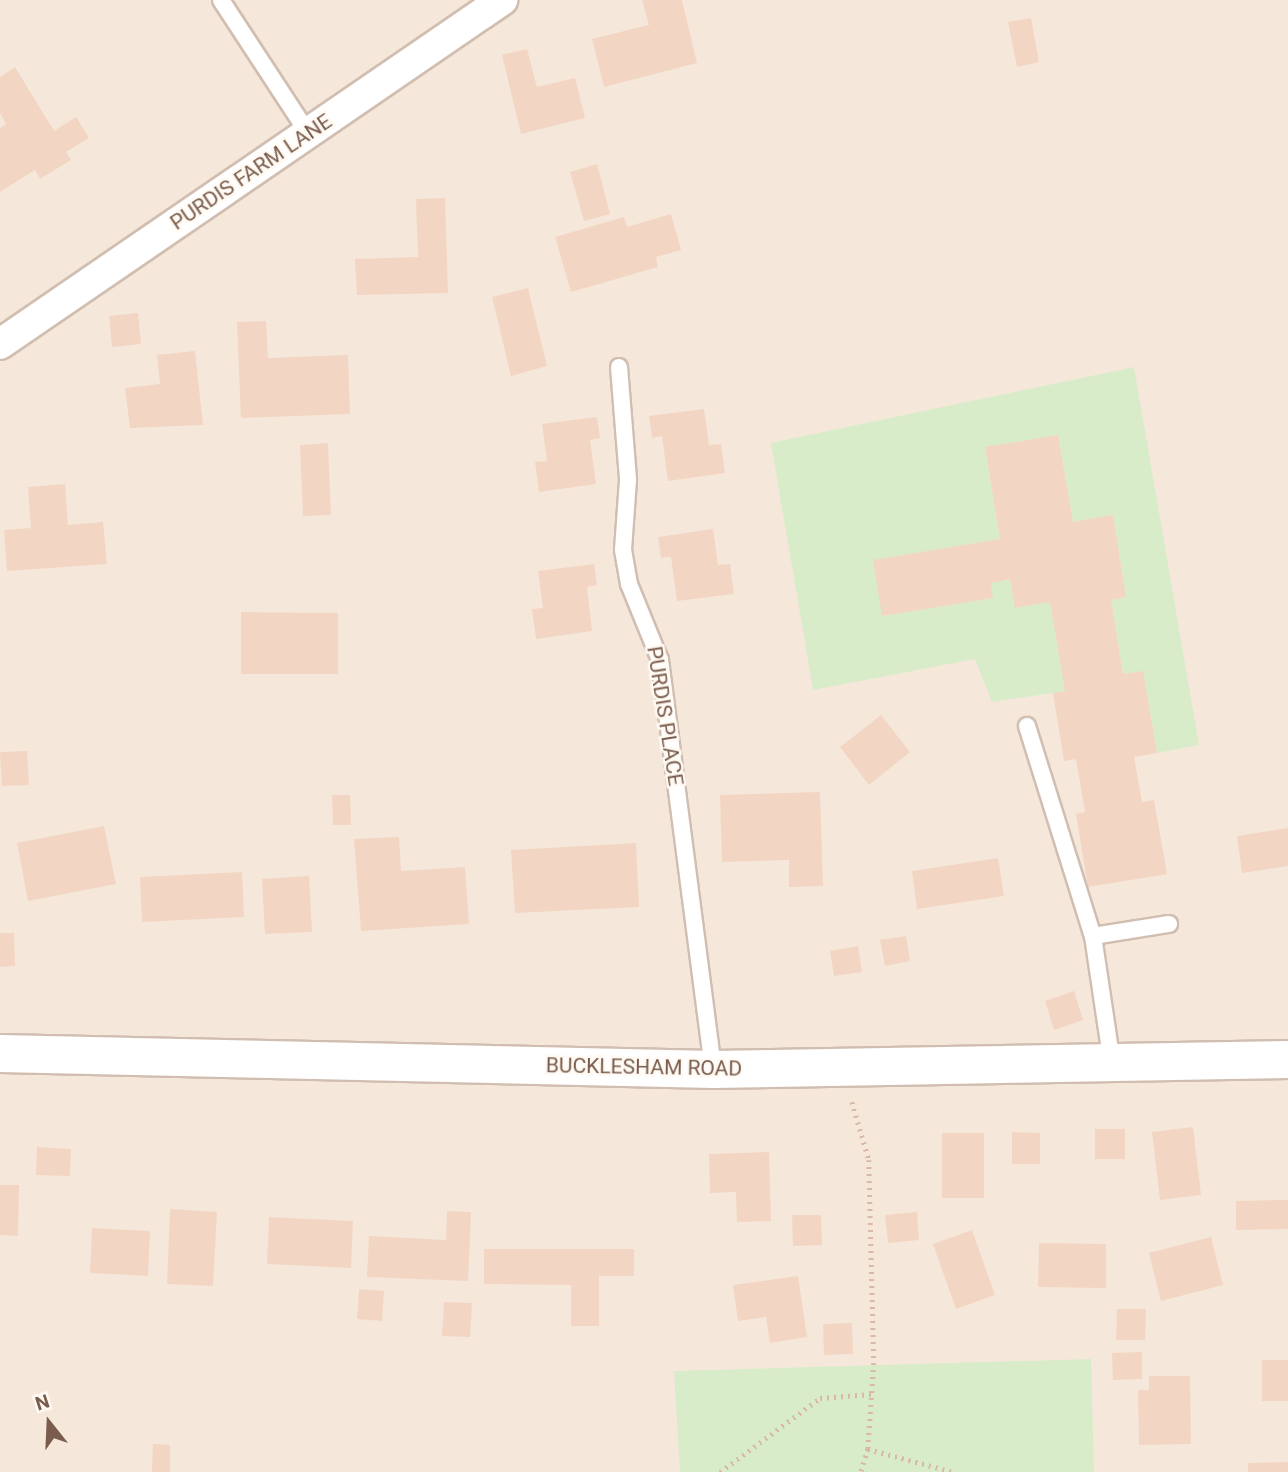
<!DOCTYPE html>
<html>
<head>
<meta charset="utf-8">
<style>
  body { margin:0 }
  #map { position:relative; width:1288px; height:1472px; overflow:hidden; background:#fdf6ec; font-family:Roboto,sans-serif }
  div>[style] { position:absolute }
  .residential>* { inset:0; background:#f5e8da }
  .green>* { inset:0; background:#d8ecc9 }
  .building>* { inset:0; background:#f3d5c3 }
  .path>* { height:4.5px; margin-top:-2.25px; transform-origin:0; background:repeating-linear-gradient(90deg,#d9b8a5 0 2px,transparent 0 7px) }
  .roads { filter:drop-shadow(2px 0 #d1beb0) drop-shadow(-2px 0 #d1beb0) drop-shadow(0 2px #d1beb0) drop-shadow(0 -2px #d1beb0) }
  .service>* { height:16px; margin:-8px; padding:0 8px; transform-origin:8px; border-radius:8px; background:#fff }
  .minor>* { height:30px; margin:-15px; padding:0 15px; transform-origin:15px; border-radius:15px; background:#fff }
  .tertiary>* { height:37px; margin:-18.5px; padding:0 18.5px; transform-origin:18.5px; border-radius:18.5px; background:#fff }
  span { translate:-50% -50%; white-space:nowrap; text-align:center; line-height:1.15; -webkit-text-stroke:5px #fffaf3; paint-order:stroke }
  .street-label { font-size:21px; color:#7a5c4d }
  .north { position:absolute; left:14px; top:1388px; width:70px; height:70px; -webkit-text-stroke:5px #fffaf3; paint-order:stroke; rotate:342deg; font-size:19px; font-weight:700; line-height:28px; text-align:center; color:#7a5c4d }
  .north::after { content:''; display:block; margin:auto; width:24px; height:32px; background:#7a5c4d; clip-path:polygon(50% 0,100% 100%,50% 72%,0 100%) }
</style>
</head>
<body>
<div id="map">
  <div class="residential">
    <div style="clip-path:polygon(0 0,1288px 0,1288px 1472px,0 1472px)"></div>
  </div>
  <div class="green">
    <div style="clip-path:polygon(1134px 367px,1199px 745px,1157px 753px,1143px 672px,1123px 674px,1111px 600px,1126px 597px,1113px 515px,1073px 522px,1058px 435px,985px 448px,1000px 539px,873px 561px,883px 616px,992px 598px,991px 583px,1010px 579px,1015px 608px,1050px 602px,1065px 691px,992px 702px,975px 659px,813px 690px,771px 443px)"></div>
    <div style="clip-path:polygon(1091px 1359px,1094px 1472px,680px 1472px,674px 1371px)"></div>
  </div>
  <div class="building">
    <div style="clip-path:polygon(642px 0,682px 0,697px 63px,604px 87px,592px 39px,649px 25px)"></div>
    <div style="clip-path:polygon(1031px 18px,1039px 62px,1017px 67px,1008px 22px)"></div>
    <div style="clip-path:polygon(527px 49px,537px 87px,575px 78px,585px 118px,521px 134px,502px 55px)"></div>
    <div style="clip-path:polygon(15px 67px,54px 131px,76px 117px,89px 138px,66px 152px,71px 160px,40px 179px,35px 170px,0 192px,0 128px,6px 124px,0 113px,0 77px)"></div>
    <div style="clip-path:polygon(597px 164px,610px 214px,584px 221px,570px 172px)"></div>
    <div style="clip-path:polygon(445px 198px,448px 293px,357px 295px,355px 259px,418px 257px,416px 199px)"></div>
    <div style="clip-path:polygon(671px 214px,681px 250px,656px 257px,658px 267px,571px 292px,555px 237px,624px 217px,627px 227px)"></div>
    <div style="clip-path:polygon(528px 288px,547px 366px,511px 376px,492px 297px)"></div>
    <div style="clip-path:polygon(138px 313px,141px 344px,112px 347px,109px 316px)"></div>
    <div style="clip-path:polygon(266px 321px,268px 358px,348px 355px,350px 414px,241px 418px,237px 322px)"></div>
    <div style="clip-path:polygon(195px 351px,203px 425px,130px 428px,125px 388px,160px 384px,157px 355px)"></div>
    <div style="clip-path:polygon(704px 409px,709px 445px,721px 444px,725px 473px,668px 481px,662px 436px,652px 438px,649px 416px)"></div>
    <div style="clip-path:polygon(597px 417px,600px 438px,590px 440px,596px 484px,539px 492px,535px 462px,547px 461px,542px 424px)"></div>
    <div style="clip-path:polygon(1058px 435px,1073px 522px,1113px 515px,1126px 597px,1111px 600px,1123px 674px,1143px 671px,1157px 753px,1134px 757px,1142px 802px,1154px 800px,1167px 874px,1088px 887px,1076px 814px,1085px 812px,1076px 759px,1064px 761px,1053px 693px,1065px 691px,1050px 602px,1015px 608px,1010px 579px,991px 583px,993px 598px,882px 616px,873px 560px,1000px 539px,985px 447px)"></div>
    <div style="clip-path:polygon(328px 443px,331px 515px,303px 516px,300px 445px)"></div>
    <div style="clip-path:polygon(65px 484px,68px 525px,103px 522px,107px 564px,7px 571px,4px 530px,31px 528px,28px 487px)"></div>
    <div style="clip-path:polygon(713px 529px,718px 565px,730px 564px,734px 594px,677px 601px,671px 557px,661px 558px,658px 537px)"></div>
    <div style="clip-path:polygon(594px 564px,597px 585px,587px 587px,592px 631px,536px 639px,532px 609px,543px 608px,538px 571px)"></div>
    <div style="clip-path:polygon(241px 612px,338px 613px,338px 674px,241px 674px)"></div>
    <div style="clip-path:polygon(881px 715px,910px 752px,869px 785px,840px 747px)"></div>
    <div style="clip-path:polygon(27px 751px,29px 785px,2px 786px,0 752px)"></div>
    <div style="clip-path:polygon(820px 792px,823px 886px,789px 887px,789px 860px,722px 862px,720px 795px)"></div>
    <div style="clip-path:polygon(332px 795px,350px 795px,351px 825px,333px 825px)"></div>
    <div style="clip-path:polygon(104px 826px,116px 884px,28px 901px,17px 843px)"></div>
    <div style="clip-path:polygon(1288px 828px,1288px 866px,1242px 873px,1237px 836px)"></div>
    <div style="clip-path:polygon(399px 837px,401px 871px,465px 867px,469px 924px,361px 931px,354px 839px)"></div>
    <div style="clip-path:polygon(636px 843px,639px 907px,515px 913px,511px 850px)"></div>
    <div style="clip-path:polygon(998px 858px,1004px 896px,917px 909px,912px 871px)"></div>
    <div style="clip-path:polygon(242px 872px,244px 917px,142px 922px,140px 877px)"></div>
    <div style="clip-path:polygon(309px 876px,312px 932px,265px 934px,262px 879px)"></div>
    <div style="clip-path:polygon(0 933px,14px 933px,15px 966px,0 967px)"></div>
    <div style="clip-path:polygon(906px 936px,910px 961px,885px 966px,880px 940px)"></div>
    <div style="clip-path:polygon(858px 946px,862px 972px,834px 976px,830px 951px)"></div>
    <div style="clip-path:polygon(1074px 991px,1083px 1020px,1054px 1030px,1045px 1001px)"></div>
    <div style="clip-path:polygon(1193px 1127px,1201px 1195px,1160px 1200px,1152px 1132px)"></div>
    <div style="clip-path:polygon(1095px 1129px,1125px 1129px,1125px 1159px,1095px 1159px)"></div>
    <div style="clip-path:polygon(1012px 1132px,1040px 1133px,1040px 1164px,1012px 1164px)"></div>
    <div style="clip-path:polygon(942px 1133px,984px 1133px,984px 1198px,942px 1198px)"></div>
    <div style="clip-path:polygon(37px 1147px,71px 1149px,70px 1176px,36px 1175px)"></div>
    <div style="clip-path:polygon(769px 1152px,771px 1221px,737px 1222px,736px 1192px,710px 1193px,709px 1154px)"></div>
    <div style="clip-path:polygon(0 1185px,19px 1185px,18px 1236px,0 1235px)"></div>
    <div style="clip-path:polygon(1288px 1200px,1288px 1229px,1236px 1230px,1236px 1201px)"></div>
    <div style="clip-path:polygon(170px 1209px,217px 1212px,213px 1286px,167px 1284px)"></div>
    <div style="clip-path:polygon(447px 1211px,471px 1212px,468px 1281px,367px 1277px,369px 1236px,446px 1240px)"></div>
    <div style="clip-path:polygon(917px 1212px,919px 1240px,888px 1243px,885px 1215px)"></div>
    <div style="clip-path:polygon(792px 1215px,821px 1215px,822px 1245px,793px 1246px)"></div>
    <div style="clip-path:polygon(269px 1217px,353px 1221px,351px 1268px,267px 1264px)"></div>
    <div style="clip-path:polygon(92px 1228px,150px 1231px,148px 1276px,90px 1273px)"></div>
    <div style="clip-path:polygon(972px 1230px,995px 1295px,956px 1309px,933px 1244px)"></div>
    <div style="clip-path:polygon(1211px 1237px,1223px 1285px,1161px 1301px,1149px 1253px)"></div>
    <div style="clip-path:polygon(1039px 1243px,1106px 1244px,1106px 1288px,1038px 1287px)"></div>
    <div style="clip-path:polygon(484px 1249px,634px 1249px,634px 1276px,599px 1276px,599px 1326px,571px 1326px,571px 1285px,484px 1284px)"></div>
    <div style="clip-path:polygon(798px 1276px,807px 1337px,770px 1343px,766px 1317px,738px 1321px,733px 1285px)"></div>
    <div style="clip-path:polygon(359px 1289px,384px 1291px,382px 1321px,357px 1319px)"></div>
    <div style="clip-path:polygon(444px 1302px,472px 1303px,470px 1337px,442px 1336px)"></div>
    <div style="clip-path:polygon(1117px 1309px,1146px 1309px,1145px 1340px,1116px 1340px)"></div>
    <div style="clip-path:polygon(852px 1323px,853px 1354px,824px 1355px,823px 1324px)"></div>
    <div style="clip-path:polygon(1142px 1352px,1142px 1379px,1113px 1380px,1112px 1353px)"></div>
    <div style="clip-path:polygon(1262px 1360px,1288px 1360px,1288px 1401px,1262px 1401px)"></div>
    <div style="clip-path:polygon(1149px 1376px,1190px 1376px,1191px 1444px,1139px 1445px,1138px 1390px,1149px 1390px)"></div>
    <div style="clip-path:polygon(153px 1444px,170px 1445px,170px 1472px,152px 1472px)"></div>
    <div style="clip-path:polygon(1288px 1462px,1288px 1472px,1248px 1472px,1248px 1463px)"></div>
  </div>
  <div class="path">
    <div style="left:852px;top:1102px;width:60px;rotate:73.7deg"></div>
    <div style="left:869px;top:1160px;width:203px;rotate:88.6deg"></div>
    <div style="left:874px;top:1363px;width:86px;rotate:94deg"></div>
    <div style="left:868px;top:1449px;width:24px;rotate:107deg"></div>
    <div style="left:868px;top:1449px;width:88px;rotate:15.1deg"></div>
    <div style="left:720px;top:1472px;width:124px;rotate:-36.5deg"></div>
    <div style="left:820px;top:1398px;width:52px;rotate:-4.4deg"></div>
  </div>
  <div class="roads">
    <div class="service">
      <div style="left:221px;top:0;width:159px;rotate:56.8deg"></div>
      <div style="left:619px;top:367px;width:113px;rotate:85.4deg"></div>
      <div style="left:628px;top:480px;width:70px;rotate:94.1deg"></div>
      <div style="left:623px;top:550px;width:35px;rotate:80deg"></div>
      <div style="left:629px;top:584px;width:82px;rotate:67.8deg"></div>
      <div style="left:660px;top:660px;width:412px;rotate:82.6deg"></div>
      <div style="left:1027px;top:726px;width:220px;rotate:72.6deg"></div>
      <div style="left:1093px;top:936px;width:128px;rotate:81.5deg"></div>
      <div style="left:1093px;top:936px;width:77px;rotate:-9deg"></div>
    </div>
    <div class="minor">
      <div style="left:0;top:344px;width:609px;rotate:-34.42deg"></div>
    </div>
    <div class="tertiary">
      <div style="left:0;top:1053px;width:713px;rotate:1.29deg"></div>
      <div style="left:713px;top:1069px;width:575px;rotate:-1deg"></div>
    </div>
  </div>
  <div class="street-label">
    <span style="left:251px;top:172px;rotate:-34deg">PURDIS FARM LANE</span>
    <span style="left:665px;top:716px;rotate:81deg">PURDIS PLACE</span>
    <span style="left:644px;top:1067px;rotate:1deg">BUCKLESHAM ROAD</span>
  </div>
  <div class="north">N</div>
</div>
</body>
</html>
